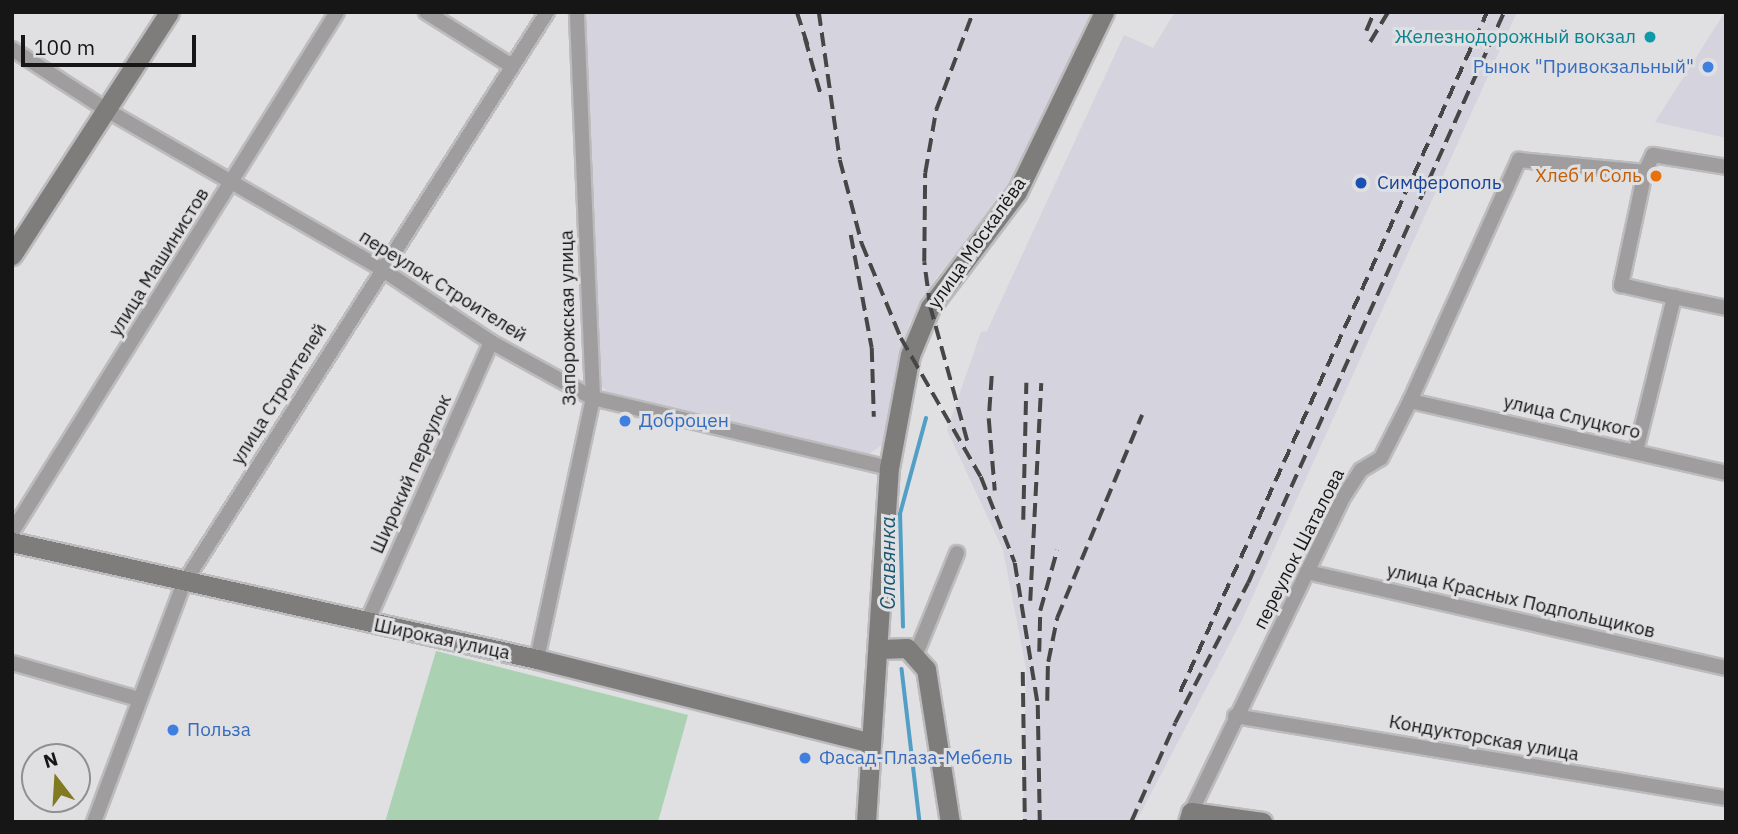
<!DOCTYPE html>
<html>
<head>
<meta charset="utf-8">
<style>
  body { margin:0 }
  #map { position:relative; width:1738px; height:834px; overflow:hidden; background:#e0dfe2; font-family:"IBM Plex Sans",sans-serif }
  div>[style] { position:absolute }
  .built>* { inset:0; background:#d5d3dd }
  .green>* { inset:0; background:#aad2b2 }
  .stream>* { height:3.5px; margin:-1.75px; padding:0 1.75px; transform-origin:1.75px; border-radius:1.75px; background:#519fc5 }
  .roads { filter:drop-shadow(2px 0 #bcbbbd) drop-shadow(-2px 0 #bcbbbd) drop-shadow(0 2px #bcbbbd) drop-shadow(0 -2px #bcbbbd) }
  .street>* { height:14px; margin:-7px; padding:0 7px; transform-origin:7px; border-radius:7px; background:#9f9d9d }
  .secondary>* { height:19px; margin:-9.5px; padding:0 9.5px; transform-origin:9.5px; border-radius:9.5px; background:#7f7d7c }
  .rail>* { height:3.5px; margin-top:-1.75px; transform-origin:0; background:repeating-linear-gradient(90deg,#464647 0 14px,transparent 0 21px) }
  .dots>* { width:19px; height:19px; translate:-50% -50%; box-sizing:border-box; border:4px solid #e0dfe2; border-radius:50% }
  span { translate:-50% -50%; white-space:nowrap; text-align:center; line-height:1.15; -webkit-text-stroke:6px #e0dfe2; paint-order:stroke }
  .culture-label { font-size:19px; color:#0d838f }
  .right { translate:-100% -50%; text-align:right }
  .shop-label { font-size:19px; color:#366cbe }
  .left { translate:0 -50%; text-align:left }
  .food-label { font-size:19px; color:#c56008 }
  .transit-label { font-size:19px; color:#164399 }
  .street-label { font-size:19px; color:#161617 }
  .water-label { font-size:21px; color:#185671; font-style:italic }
  .frame { position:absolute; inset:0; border:14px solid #161617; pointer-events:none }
  .north { position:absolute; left:21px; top:743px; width:70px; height:70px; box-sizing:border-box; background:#e0dfe2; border:2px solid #8f8f91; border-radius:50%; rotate:343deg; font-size:19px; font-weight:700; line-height:28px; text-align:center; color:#161617 }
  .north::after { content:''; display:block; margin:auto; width:24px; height:32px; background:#827a20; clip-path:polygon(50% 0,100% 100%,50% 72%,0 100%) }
  .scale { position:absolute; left:21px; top:35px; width:175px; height:32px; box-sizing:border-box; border:4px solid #161617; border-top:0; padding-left:9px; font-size:21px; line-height:24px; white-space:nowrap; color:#161617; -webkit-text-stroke:5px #e0dfe2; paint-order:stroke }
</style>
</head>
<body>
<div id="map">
  <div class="built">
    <div style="clip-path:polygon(584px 12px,1091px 12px,1006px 192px,936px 278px,909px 324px,882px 445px,869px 454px,855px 453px,608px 392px,597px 383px)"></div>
    <div style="clip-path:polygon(1175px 12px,1517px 12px,1242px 620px,1136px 822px,1023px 822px,1026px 668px,1003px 550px,947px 430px,981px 332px,987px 331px,1124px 35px,1153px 48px)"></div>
    <div style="clip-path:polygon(1725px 12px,1726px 138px,1655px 122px)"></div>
  </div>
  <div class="green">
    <div style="clip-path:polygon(436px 651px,688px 715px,658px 822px,385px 822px)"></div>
  </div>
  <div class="stream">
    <div style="left:903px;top:627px;width:113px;rotate:-91.5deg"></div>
    <div style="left:900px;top:514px;width:99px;rotate:-74.8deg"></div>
    <div style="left:902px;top:669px;width:154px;rotate:83.3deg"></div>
  </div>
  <div class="roads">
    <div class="street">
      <div style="left:426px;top:12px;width:99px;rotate:32.2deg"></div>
      <div style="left:12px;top:49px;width:111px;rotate:32.8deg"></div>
      <div style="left:105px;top:109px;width:318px;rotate:30deg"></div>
      <div style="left:380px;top:268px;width:133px;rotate:33.7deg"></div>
      <div style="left:491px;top:342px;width:116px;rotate:28.8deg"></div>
      <div style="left:593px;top:398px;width:304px;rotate:13.3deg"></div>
      <div style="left:1645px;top:172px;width:116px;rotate:102deg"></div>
      <div style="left:1621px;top:285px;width:54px;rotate:12.8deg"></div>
      <div style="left:1410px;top:401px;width:324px;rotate:12.8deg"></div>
      <div style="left:1636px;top:451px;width:159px;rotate:-76.1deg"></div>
      <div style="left:1674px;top:297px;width:53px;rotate:11.9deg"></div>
      <div style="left:12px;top:532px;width:613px;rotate:-57.99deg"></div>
      <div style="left:1307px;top:572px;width:430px;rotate:12.9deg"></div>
      <div style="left:367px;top:622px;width:306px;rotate:-66.1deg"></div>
      <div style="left:916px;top:654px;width:109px;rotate:-67.9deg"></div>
      <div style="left:537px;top:659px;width:267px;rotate:-77.9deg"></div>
      <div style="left:593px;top:398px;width:386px;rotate:-92.4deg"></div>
      <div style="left:12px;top:663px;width:131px;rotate:15.9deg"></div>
      <div style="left:1235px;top:716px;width:498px;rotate:9.5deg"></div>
      <div style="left:1191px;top:812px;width:351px;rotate:-64.2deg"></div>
      <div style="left:1344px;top:496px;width:31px;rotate:-57deg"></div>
      <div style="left:1361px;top:470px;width:23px;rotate:-31deg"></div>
      <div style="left:1381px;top:458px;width:64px;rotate:-63deg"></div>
      <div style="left:1410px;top:401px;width:265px;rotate:-65.7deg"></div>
      <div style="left:1519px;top:160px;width:127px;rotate:5.4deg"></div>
      <div style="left:1645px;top:172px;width:19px;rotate:-65deg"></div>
      <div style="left:1653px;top:155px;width:74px;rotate:9.3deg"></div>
      <div style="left:94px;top:822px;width:255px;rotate:-69.4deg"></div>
      <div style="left:184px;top:583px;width:677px;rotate:-57.55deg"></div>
    </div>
    <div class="secondary">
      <div style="left:12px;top:255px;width:289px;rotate:-57.1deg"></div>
      <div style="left:12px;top:542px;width:538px;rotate:12.56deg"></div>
      <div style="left:537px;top:659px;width:344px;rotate:14.1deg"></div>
      <div style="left:881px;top:649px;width:26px;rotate:-2deg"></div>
      <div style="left:907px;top:648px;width:28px;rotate:48deg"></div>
      <div style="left:926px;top:669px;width:155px;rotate:81.1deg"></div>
      <div style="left:866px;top:822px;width:355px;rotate:-86.3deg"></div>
      <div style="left:889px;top:468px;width:115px;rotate:-79.5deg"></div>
      <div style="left:910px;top:355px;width:52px;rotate:-67.4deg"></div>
      <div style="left:930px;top:307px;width:144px;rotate:-52.9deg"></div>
      <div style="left:1017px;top:192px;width:200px;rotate:-64.2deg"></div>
      <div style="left:1188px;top:822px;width:10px;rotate:-73deg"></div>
      <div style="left:1191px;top:812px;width:72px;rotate:8deg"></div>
    </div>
  </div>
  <div class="rail">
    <div style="left:797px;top:12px;width:36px;rotate:72deg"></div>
    <div style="left:819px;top:12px;width:149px;rotate:81.9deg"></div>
    <div style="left:840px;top:160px;width:87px;rotate:75.3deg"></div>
    <div style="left:862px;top:244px;width:102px;rotate:67.5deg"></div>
    <div style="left:901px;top:338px;width:160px;rotate:60.1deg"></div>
    <div style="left:981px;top:477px;width:92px;rotate:68.4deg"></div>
    <div style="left:1015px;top:563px;width:144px;rotate:80.8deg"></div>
    <div style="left:1038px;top:705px;width:117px;rotate:89deg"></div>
    <div style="left:1366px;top:31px;width:21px;rotate:-67deg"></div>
    <div style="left:805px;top:38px;width:59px;rotate:74.3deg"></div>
    <div style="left:1370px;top:42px;width:35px;rotate:-59deg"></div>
    <div style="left:851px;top:235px;width:115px;rotate:79.5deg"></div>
    <div style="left:872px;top:348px;width:69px;rotate:88.3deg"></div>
    <div style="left:992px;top:376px;width:43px;rotate:94deg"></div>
    <div style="left:989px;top:419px;width:72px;rotate:85.2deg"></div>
    <div style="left:967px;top:441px;width:139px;rotate:-105.4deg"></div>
    <div style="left:930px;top:307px;width:45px;rotate:-97.6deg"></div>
    <div style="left:924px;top:262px;width:89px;rotate:-89.4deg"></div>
    <div style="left:925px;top:173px;width:64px;rotate:-80.1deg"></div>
    <div style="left:936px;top:110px;width:105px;rotate:-69.3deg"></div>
    <div style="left:1023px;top:520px;width:137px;rotate:-88.7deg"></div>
    <div style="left:1030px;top:601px;width:218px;rotate:-87.1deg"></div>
    <div style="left:1039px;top:652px;width:41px;rotate:-88.6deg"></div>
    <div style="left:1040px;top:611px;width:63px;rotate:-74.4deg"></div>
    <div style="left:1023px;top:672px;width:150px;rotate:89.2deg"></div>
    <div style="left:1180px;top:692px;width:746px;rotate:-65.7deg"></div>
    <div style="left:1047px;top:701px;width:39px;rotate:-89deg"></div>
    <div style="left:1048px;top:662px;width:45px;rotate:-78.4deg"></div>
    <div style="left:1057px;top:618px;width:220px;rotate:-67.3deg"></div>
    <div style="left:1131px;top:822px;width:108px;rotate:-66deg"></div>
    <div style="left:1175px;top:723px;width:158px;rotate:-62.5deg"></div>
    <div style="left:1248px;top:583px;width:626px;rotate:-65.85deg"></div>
  </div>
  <div class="dots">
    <div style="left:1650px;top:37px;background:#0f9aa8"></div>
    <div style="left:1708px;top:67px;background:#3f7fe0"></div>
    <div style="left:1656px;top:176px;background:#e8710a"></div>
    <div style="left:1361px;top:183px;background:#1a4fb4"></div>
    <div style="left:625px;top:421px;background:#3f7fe0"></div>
    <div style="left:173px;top:730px;background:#3f7fe0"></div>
    <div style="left:805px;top:758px;background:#3f7fe0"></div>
  </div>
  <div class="culture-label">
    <span class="right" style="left:1636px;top:37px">Железнодорожный вокзал</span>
  </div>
  <div class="shop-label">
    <span class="right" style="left:1694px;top:67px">Рынок "Привокзальный"</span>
    <span class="left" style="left:639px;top:421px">Доброцен</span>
    <span class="left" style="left:187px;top:730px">Польза</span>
    <span class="left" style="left:819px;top:758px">Фасад-Плаза-Мебель</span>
  </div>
  <div class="food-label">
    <span class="right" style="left:1642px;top:176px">Хлеб и Соль</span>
  </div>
  <div class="transit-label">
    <span class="left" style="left:1377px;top:183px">Симферополь</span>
  </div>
  <div class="street-label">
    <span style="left:977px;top:243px;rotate:-55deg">улица Москалёва</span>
    <span style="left:159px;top:262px;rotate:-58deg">улица Машинистов</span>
    <span style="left:443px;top:286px;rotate:32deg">переулок Строителей</span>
    <span style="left:568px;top:318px;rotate:-91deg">Запорожская улица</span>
    <span style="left:279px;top:394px;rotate:-58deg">улица Строителей</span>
    <span style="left:1572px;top:417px;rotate:13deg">улица Слуцкого</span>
    <span style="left:411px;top:474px;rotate:-66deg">Широкий переулок</span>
    <span style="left:1299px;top:549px;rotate:-63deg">переулок Шаталова</span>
    <span style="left:1521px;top:601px;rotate:13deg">улица Красных Подпольщиков</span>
    <span style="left:442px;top:639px;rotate:12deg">Широкая улица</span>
    <span style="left:1484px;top:738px;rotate:10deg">Кондукторская улица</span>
  </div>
  <div class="water-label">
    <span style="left:887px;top:563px;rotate:-90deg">Славянка</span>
  </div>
  <div class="frame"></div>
  <div class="north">N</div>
  <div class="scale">100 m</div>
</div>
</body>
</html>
